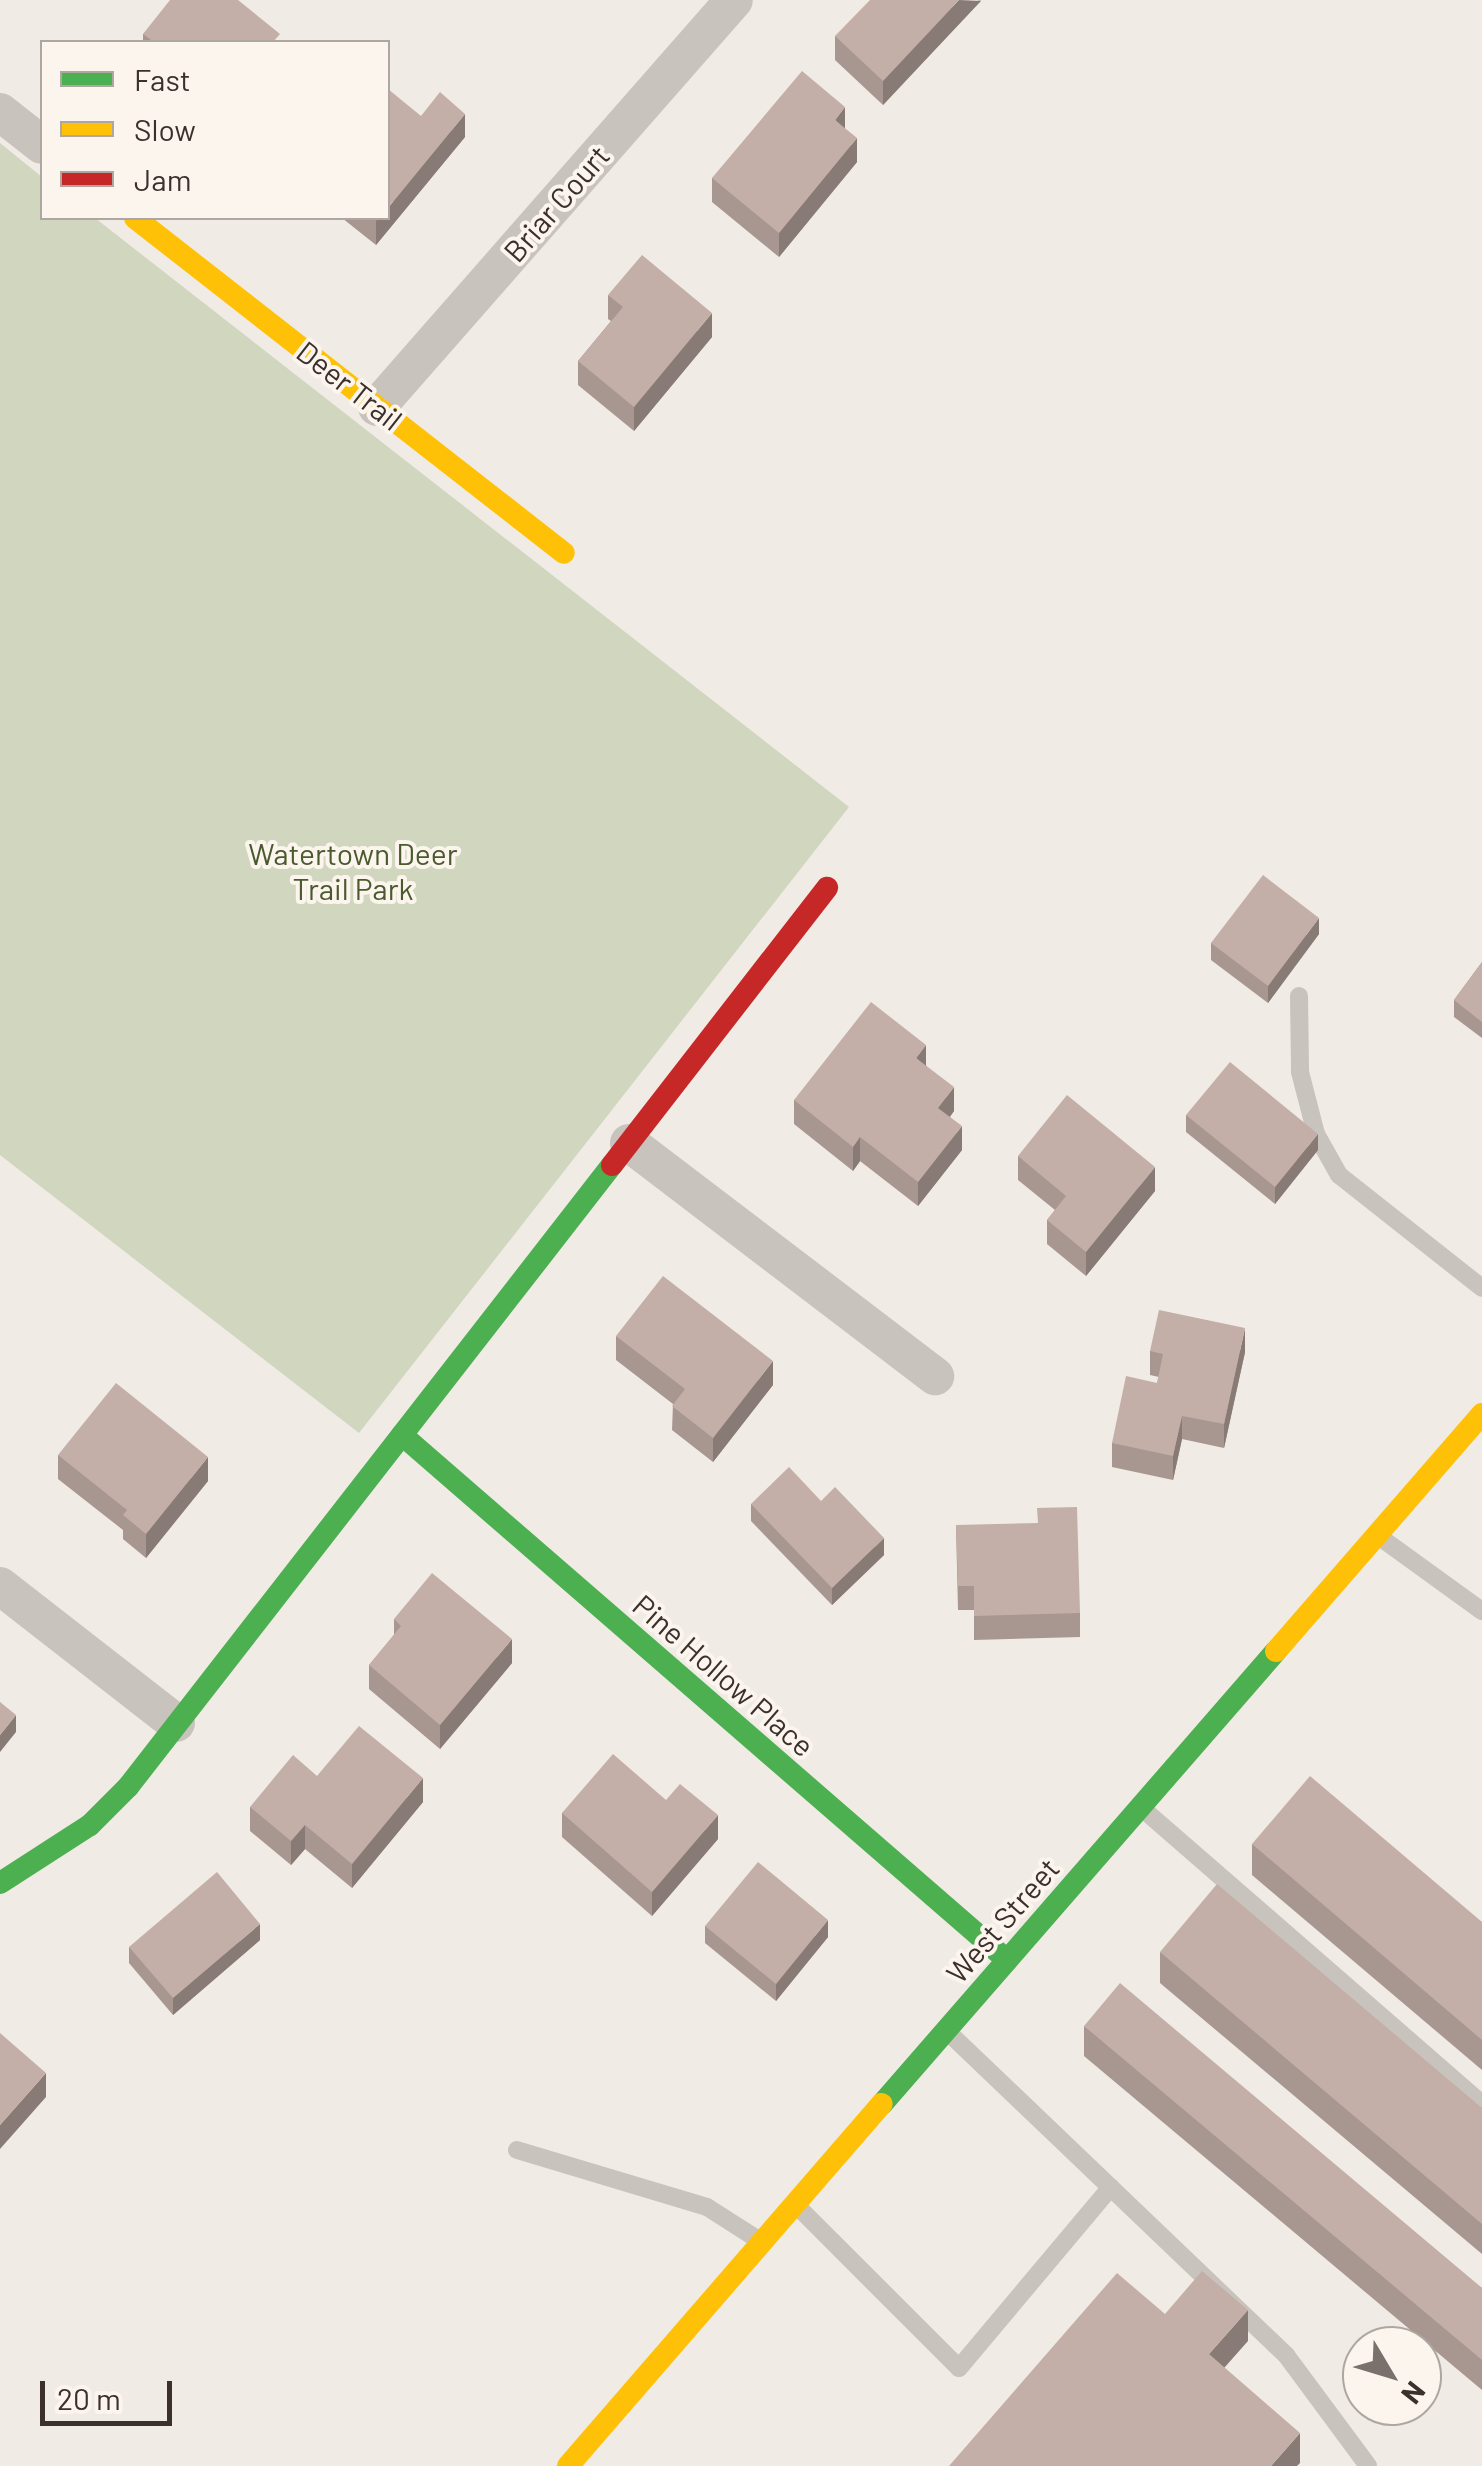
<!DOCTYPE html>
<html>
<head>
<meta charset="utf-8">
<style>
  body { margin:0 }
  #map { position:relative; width:1482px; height:2466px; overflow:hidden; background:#f0ebe5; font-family:Barlow,sans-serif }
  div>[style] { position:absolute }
  .green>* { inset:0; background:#d1d6bf }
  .lane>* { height:18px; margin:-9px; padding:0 9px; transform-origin:9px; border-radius:9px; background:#c9c3be }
  .street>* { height:38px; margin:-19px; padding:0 19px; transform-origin:19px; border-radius:19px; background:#c9c3be }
  .fast>* { height:22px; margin:-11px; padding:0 11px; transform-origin:11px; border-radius:11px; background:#4caf50 }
  .slow>* { height:22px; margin:-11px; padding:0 11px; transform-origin:11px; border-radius:11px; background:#ffc107 }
  .jam>* { height:22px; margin:-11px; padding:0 11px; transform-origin:11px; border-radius:11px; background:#c62828 }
  .wall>* { inset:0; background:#a89690 }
  .shaded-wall>* { inset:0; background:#887a75 }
  .building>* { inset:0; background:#c3afa7 }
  span { translate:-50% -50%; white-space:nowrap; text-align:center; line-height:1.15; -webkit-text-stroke:8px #fbf5ee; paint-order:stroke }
  .street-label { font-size:30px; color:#3b302b }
  .park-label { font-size:30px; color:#4a5a2e }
  .legend { position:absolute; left:40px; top:40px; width:350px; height:180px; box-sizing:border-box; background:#fbf5ee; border:2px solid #aea6a0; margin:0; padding:12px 18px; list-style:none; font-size:30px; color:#3b302b }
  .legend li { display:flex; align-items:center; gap:20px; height:50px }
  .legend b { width:50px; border:2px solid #aea6a0 }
  .north { position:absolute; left:1342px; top:2326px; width:100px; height:100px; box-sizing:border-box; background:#fbf5ee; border:2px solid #aea6a0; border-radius:50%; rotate:128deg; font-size:28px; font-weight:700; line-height:40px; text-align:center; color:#3b302b }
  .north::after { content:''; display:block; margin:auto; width:35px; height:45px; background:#7a716c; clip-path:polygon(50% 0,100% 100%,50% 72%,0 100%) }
  .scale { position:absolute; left:40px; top:2381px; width:132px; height:45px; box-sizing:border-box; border:5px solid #3b302b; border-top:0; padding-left:12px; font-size:30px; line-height:35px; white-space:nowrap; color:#3b302b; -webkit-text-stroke:8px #fbf5ee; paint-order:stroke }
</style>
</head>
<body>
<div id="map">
  <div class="green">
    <div style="clip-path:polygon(0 143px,42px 177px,42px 218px,95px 218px,849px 807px,359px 1433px,0 1155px)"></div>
  </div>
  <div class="lane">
    <div style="left:1299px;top:996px;width:76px;rotate:89.2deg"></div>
    <div style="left:1300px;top:1072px;width:64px;rotate:75.5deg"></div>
    <div style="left:1316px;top:1134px;width:47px;rotate:60.7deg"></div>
    <div style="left:1339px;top:1175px;width:182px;rotate:38.3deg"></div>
    <div style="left:1381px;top:1538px;width:125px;rotate:35.9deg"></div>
    <div style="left:1144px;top:1810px;width:448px;rotate:41deg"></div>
    <div style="left:950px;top:2034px;width:465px;rotate:43.7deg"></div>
    <div style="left:1286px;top:2355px;width:138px;rotate:53.5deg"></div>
    <div style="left:517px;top:2150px;width:198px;rotate:16.7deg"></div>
    <div style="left:707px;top:2207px;width:59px;rotate:32.6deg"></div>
    <div style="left:797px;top:2206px;width:229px;rotate:45deg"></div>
    <div style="left:959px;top:2368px;width:236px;rotate:-50deg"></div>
  </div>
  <div class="street">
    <div style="left:0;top:112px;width:53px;rotate:38.2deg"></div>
    <div style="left:377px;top:407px;width:541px;rotate:-48.74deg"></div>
    <div style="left:629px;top:1143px;width:385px;rotate:37.3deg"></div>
    <div style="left:0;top:1586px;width:223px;rotate:37.9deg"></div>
  </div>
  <div class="fast">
    <div style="left:402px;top:1435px;width:801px;rotate:40.95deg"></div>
    <div style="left:0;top:1883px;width:107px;rotate:-32.8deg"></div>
    <div style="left:90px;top:1825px;width:54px;rotate:-45deg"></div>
    <div style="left:128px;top:1787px;width:788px;rotate:-52.11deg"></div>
    <div style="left:882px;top:2104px;width:600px;rotate:-48.98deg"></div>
  </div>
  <div class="slow">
    <div style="left:135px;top:218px;width:544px;rotate:37.99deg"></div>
    <div style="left:1276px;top:1651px;width:314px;rotate:-49deg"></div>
    <div style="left:568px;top:2466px;width:479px;rotate:-49.1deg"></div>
  </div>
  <div class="jam">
    <div style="left:612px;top:1165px;width:351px;rotate:-52.2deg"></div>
  </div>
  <div class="wall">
    <div style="clip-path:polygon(981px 0,883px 105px,835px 60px,835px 36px)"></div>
    <div style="clip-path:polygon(143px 34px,280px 42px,143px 42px)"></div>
    <div style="clip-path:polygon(421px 116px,465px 137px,376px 245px,342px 218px,388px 218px)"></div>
    <div style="clip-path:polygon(845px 129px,857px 162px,779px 257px,712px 202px,712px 178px)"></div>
    <div style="clip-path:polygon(608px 295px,712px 337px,634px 431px,578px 385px,578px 361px,611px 321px,608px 319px)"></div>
    <div style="clip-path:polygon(1319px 934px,1268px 1003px,1211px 960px,1211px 943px)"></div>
    <div style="clip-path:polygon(1482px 962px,1482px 1038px,1454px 1017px,1454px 1000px)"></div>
    <div style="clip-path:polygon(926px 1065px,954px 1111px,950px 1117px,962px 1150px,918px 1206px,860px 1161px,853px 1171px,794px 1124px,794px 1100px)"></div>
    <div style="clip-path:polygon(1186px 1115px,1318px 1150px,1275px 1204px,1186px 1132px)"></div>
    <div style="clip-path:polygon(1018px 1156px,1155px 1191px,1086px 1276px,1047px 1244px,1047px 1220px,1055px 1210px,1018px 1180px)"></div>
    <div style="clip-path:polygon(616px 1336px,773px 1385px,713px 1462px,672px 1430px,673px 1404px,616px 1360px)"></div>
    <div style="clip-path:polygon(1150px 1351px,1245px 1352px,1224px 1448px,1182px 1439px,1173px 1480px,1112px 1467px,1112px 1443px,1157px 1383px,1159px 1377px,1150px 1375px)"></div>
    <div style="clip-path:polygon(58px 1455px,208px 1481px,146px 1558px,123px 1539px,123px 1530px,58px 1479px)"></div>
    <div style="clip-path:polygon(821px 1501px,884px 1555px,832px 1605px,751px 1521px,751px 1504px)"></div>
    <div style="clip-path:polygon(956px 1525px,1080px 1613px,1080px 1637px,974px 1640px,974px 1610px,958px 1610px)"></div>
    <div style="clip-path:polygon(394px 1619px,512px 1663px,440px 1749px,369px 1689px,369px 1665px,394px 1635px)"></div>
    <div style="clip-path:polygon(317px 1776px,423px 1802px,352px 1888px,305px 1849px,291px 1865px,250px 1831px,250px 1807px)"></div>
    <div style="clip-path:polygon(666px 1800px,718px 1839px,652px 1916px,562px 1837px,562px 1813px)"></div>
    <div style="clip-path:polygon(1252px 1844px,1482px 1922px,1482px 2070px,1252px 1875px)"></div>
    <div style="clip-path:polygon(705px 1926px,828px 1937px,776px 2001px,705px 1943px)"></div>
    <div style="clip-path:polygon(260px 1940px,173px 2015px,129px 1963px,129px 1947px)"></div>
    <div style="clip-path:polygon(1160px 1952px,1482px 2108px,1482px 2254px,1160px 1983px)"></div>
    <div style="clip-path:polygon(1084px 2026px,1482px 2288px,1482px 2390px,1084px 2056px)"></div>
  </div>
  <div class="shaded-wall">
    <div style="clip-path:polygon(959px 0,981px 1px,883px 105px,883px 81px)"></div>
    <div style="clip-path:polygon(845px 107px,845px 131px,835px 120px)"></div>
    <div style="clip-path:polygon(465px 114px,465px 137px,376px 245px,376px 221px,379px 218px,388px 218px,388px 208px)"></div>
    <div style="clip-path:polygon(857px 138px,857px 162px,779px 257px,779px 233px)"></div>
    <div style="clip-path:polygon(712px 313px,712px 337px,634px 431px,634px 407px)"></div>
    <div style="clip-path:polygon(1319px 918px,1319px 934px,1268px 1003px,1268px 986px)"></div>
    <div style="clip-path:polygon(926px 1045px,926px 1069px,916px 1058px)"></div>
    <div style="clip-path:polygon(954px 1087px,954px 1111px,938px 1132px,938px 1108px)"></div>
    <div style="clip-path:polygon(962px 1126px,962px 1150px,918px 1206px,918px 1182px)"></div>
    <div style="clip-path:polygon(1318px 1134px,1318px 1150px,1275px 1204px,1275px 1187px)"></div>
    <div style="clip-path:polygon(860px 1137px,860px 1161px,853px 1171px,853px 1147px)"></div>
    <div style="clip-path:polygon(1155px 1167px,1155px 1191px,1086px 1276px,1086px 1252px)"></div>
    <div style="clip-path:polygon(1245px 1328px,1245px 1352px,1224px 1448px,1224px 1424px)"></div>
    <div style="clip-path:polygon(773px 1361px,773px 1385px,713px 1462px,713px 1438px)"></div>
    <div style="clip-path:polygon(1182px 1416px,1182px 1439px,1173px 1480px,1173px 1456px)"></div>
    <div style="clip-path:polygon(208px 1457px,208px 1481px,146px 1558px,146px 1534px)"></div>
    <div style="clip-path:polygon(884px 1538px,884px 1555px,832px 1605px,832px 1588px)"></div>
    <div style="clip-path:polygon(512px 1639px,512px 1663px,440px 1749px,440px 1725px)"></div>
    <div style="clip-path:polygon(16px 1715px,16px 1732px,0 1752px,0 1735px)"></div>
    <div style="clip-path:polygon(423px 1778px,423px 1802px,352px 1888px,352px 1864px)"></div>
    <div style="clip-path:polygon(718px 1815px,718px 1839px,652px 1916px,652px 1892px)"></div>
    <div style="clip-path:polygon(305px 1825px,305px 1849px,291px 1865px,291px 1841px)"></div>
    <div style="clip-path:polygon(828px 1920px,828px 1937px,776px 2001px,776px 1984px)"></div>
    <div style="clip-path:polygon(260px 1924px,260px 1940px,173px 2015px,173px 1998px)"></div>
    <div style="clip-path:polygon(46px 2073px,46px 2097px,0 2149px,0 2125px)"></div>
    <div style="clip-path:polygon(1248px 2310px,1248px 2341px,1209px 2385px,1209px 2354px)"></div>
    <div style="clip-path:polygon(1300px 2433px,1300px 2463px,1297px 2466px,1271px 2466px)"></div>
  </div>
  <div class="building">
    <div style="clip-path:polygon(170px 0,238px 0,280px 34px,273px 42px,154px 42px,143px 34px)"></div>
    <div style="clip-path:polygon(870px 0,959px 0,883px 81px,835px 36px)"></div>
    <div style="clip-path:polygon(802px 71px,845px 107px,835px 120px,857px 138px,779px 233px,712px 178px)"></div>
    <div style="clip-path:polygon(388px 89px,421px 116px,440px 92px,465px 114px,388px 208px)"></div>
    <div style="clip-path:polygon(642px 255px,712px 313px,634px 407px,578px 361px,623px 307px,608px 295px)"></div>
    <div style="clip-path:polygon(1263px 875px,1319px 918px,1268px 986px,1211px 943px)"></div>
    <div style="clip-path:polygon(1482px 962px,1482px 1022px,1454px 1000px)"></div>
    <div style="clip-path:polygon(871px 1002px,926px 1045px,916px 1058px,954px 1087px,938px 1108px,962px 1126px,918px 1182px,860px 1137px,853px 1147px,794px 1100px)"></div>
    <div style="clip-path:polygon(1230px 1062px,1318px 1134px,1275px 1187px,1186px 1115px)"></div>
    <div style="clip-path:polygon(1067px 1095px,1155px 1167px,1086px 1252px,1047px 1220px,1066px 1196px,1018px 1156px)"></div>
    <div style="clip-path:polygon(663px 1276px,773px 1361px,713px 1438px,672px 1406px,685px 1389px,616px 1336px)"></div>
    <div style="clip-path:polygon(1159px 1310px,1245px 1328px,1224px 1424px,1182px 1416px,1173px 1456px,1112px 1443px,1126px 1376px,1157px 1383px,1163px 1354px,1150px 1351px)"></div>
    <div style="clip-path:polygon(116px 1383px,208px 1457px,146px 1534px,123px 1515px,127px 1510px,58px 1455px)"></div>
    <div style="clip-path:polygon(789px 1467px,821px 1501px,835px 1487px,884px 1538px,832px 1588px,751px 1504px)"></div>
    <div style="clip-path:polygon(1077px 1507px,1080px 1613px,974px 1616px,974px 1586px,958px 1586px,956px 1525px,1038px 1523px,1037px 1508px)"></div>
    <div style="clip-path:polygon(432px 1573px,512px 1639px,440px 1725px,369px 1665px,401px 1626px,394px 1619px)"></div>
    <div style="clip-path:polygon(0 1702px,16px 1715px,0 1735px)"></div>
    <div style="clip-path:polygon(359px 1726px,423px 1778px,352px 1864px,305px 1825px,291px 1841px,250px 1807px,293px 1755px,317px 1776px)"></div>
    <div style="clip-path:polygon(613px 1754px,666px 1800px,680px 1784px,718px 1815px,652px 1892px,562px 1813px)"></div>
    <div style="clip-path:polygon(1310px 1776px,1482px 1922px,1482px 2040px,1252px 1844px)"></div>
    <div style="clip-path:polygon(758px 1862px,828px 1920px,776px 1984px,705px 1926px)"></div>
    <div style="clip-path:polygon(217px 1872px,260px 1924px,173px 1998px,129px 1947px)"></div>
    <div style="clip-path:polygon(1217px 1884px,1482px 2108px,1482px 2224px,1160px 1952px)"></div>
    <div style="clip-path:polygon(1120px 1983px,1482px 2288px,1482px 2360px,1084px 2026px)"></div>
    <div style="clip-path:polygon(0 2033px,46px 2073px,0 2125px)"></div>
    <div style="clip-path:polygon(1202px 2271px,1248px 2310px,1209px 2354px,1300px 2433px,1271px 2466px,949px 2466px,1117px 2273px,1165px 2314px)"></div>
  </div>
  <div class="street-label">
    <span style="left:556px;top:203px;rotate:-49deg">Briar Court</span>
    <span style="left:350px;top:385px;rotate:38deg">Deer Trail</span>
    <span style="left:724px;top:1675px;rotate:41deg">Pine Hollow Place</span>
    <span style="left:1002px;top:1920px;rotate:-49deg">West Street</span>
  </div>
  <div class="park-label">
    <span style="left:353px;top:870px">Watertown Deer<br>Trail Park</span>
  </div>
  <ul class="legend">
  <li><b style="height:12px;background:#4caf50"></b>Fast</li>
  <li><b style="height:12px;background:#ffc107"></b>Slow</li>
  <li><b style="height:12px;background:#c62828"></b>Jam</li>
  </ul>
  <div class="north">N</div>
  <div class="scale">20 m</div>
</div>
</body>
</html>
